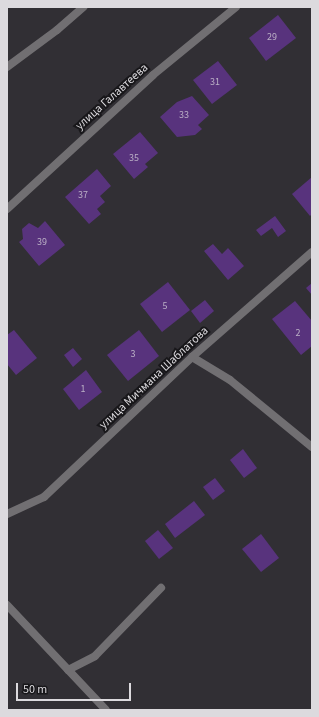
<!DOCTYPE html>
<html>
<head>
<meta charset="utf-8">
<style>
  body { margin:0 }
  #map { position:relative; width:319px; height:717px; overflow:hidden; background:#312f34; font-family:"Source Sans 3",sans-serif }
  div>[style] { position:absolute }
  .building>* { inset:0; background:#58337d }
  .service>* { height:8px; margin:-4px; padding:0 4px; transform-origin:4px; border-radius:4px; background:#716f72 }
  .minor>* { height:8px; margin:-4px; padding:0 4px; transform-origin:4px; border-radius:4px; background:#716f72 }
  span { translate:-50% -50%; white-space:nowrap; text-align:center; line-height:1.15; -webkit-text-stroke:4px #18171a; paint-order:stroke }
  .number-label { font-size:10px; color:#bbb0c6 }
  .number-label span { -webkit-text-stroke-width:0 }
  .street-label { font-size:12px; color:#dcdade }
  .frame { position:absolute; inset:0; border:8px solid #dcdade; pointer-events:none }
  .scale { position:absolute; left:16px; top:683px; width:115px; height:18px; box-sizing:border-box; border:2px solid #dcdade; border-top:0; padding-left:5px; font-size:12px; line-height:14px; white-space:nowrap; color:#dcdade; -webkit-text-stroke:3px #18171a; paint-order:stroke }
</style>
</head>
<body>
<div id="map">
  <div class="building">
    <div style="clip-path:polygon(278px 15px,296px 38px,266px 61px,249px 38px)"></div>
    <div style="clip-path:polygon(218px 61px,237px 85px,212px 104px,193px 80px)"></div>
    <div style="clip-path:polygon(192px 96px,209px 115px,198px 125px,202px 129px,195px 135px,177px 137px,160px 117px,177px 102px)"></div>
    <div style="clip-path:polygon(140px 132px,158px 153px,145px 164px,148px 167px,134px 179px,113px 154px)"></div>
    <div style="clip-path:polygon(97px 169px,111px 186px,100px 196px,105px 202px,97px 209px,101px 214px,89px 224px,65px 197px)"></div>
    <div style="clip-path:polygon(312px 177px,312px 214px,310px 216px,292px 194px)"></div>
    <div style="clip-path:polygon(275px 216px,286px 231px,278px 237px,272px 228px,261px 236px,256px 230px)"></div>
    <div style="clip-path:polygon(45px 221px,65px 245px,39px 266px,19px 242px,23px 239px,22px 229px,29px 223px,38px 228px)"></div>
    <div style="clip-path:polygon(213px 244px,222px 254px,228px 248px,244px 266px,228px 280px,204px 251px)"></div>
    <div style="clip-path:polygon(168px 282px,190px 310px,162px 332px,140px 304px)"></div>
    <div style="clip-path:polygon(312px 283px,312px 295px,306px 288px)"></div>
    <div style="clip-path:polygon(205px 300px,214px 311px,200px 323px,191px 311px)"></div>
    <div style="clip-path:polygon(295px 301px,312px 321px,312px 346px,301px 355px,272px 319px)"></div>
    <div style="clip-path:polygon(14px 330px,37px 358px,16px 375px,7px 364px,7px 335px)"></div>
    <div style="clip-path:polygon(139px 330px,159px 356px,128px 381px,107px 355px)"></div>
    <div style="clip-path:polygon(73px 348px,82px 359px,73px 367px,64px 355px)"></div>
    <div style="clip-path:polygon(86px 370px,102px 392px,79px 410px,63px 389px)"></div>
    <div style="clip-path:polygon(243px 449px,257px 468px,244px 478px,230px 460px)"></div>
    <div style="clip-path:polygon(215px 478px,225px 491px,213px 500px,203px 487px)"></div>
    <div style="clip-path:polygon(194px 501px,205px 515px,175px 538px,165px 524px)"></div>
    <div style="clip-path:polygon(158px 530px,173px 548px,159px 559px,145px 541px)"></div>
    <div style="clip-path:polygon(261px 534px,279px 558px,261px 572px,242px 549px)"></div>
  </div>
  <div class="service">
    <div style="left:192px;top:357px;width:44px;rotate:31.2deg"></div>
    <div style="left:230px;top:380px;width:106px;rotate:39.3deg"></div>
    <div style="left:68px;top:670px;width:30px;rotate:-27deg"></div>
    <div style="left:95px;top:656px;width:95px;rotate:-45.9deg"></div>
  </div>
  <div class="minor">
    <div style="left:7px;top:67px;width:62px;rotate:-36.5deg"></div>
    <div style="left:57px;top:30px;width:35px;rotate:-41deg"></div>
    <div style="left:7px;top:209px;width:198px;rotate:-42.5deg"></div>
    <div style="left:153px;top:75px;width:107px;rotate:-39.3deg"></div>
    <div style="left:7px;top:514px;width:41px;rotate:-24.7deg"></div>
    <div style="left:44px;top:497px;width:204px;rotate:-43.4deg"></div>
    <div style="left:192px;top:357px;width:159px;rotate:-41.2deg"></div>
    <div style="left:7px;top:605px;width:144px;rotate:46.7deg"></div>
  </div>
  <div class="number-label">
    <span style="left:272px;top:38px">29</span>
    <span style="left:215px;top:83px">31</span>
    <span style="left:184px;top:116px">33</span>
    <span style="left:134px;top:159px">35</span>
    <span style="left:83px;top:196px">37</span>
    <span style="left:42px;top:243px">39</span>
    <span style="left:165px;top:307px">5</span>
    <span style="left:298px;top:334px">2</span>
    <span style="left:133px;top:355px">3</span>
    <span style="left:83px;top:390px">1</span>
  </div>
  <div class="street-label">
    <span style="left:112px;top:97px;rotate:-42deg">улица Галавтеева</span>
    <span style="left:154px;top:378px;rotate:-43deg">улица Мичмана Шаблатова</span>
  </div>
  <div class="frame"></div>
  <div class="scale">50 m</div>
</div>
</body>
</html>
